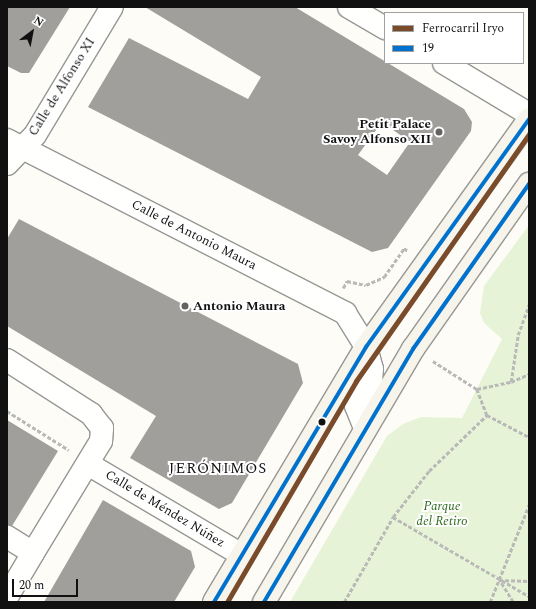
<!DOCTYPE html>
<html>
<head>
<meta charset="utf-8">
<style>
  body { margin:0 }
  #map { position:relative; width:536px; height:609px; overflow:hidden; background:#fdfcf7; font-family:Spectral,serif }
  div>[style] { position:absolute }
  .green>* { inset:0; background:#e7f3d7 }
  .building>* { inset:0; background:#a19f9c }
  .path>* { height:2.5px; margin-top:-1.25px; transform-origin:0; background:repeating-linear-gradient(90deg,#b9b9b8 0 4px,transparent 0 6px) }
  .roads { filter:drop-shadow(1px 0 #979795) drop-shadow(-1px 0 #979795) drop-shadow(0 1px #979795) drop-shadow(0 -1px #979795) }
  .minor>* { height:22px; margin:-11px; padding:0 11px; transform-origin:11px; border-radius:11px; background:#fffffe }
  .tertiary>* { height:22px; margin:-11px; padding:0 11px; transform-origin:11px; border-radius:11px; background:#fffffe }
  .secondary>* { height:22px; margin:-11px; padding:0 11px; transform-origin:11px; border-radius:11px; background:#f6f4eb }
  .bus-1>* { height:4px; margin:-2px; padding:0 2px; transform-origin:2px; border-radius:2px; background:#0072ce }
  .rail-1>* { height:5px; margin:-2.5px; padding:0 2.5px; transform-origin:2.5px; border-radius:2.5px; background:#7a4b2a }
  .dots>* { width:11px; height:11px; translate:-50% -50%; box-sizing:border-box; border:2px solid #fff; border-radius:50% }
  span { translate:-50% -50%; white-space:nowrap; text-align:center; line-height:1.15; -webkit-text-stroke:4px #fff; paint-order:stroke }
  .street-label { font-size:13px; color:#111 }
  .poi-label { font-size:13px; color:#111; font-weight:700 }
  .right { translate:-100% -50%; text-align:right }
  .left { translate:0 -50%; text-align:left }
  .park-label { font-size:13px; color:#2f6b1f; font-style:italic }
  .quarter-label { font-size:15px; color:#111; letter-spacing:1px }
  .frame { position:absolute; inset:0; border:8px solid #111; pointer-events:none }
  .legend { position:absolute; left:384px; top:12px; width:140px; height:52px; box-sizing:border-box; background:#fff; border:1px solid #a0a0a0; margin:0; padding:5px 7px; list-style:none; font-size:12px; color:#111 }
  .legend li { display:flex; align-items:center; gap:8px; height:20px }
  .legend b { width:20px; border:1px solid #a0a0a0 }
  .north { position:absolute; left:12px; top:12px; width:40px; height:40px; -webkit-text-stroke:3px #fff; paint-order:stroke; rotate:32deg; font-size:11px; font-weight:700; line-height:16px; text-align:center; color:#111 }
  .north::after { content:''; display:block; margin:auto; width:14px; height:18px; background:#111; clip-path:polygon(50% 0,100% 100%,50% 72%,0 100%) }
  .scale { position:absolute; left:12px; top:579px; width:66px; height:18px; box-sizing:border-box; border:2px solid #111; border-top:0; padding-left:5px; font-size:12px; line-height:14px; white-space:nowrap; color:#111; -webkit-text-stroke:3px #fff; paint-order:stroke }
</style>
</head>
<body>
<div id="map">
  <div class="green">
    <div style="clip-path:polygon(529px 225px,529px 602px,290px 602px,387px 436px,403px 424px,421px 417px,462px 418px,502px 339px,484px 323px,480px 313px,484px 286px)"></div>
  </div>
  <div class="building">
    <div style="clip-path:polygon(7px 7px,70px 7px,29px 73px,21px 73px,7px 66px)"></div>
    <div style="clip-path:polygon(evenodd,145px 7px,295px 7px,464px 109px,472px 122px,471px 131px,388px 248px,372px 252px,88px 107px,129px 38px,248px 99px,261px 77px,145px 7px,382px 122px,410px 142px,387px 175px,358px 155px,382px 122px)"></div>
    <div style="clip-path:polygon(19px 219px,298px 364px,303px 383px,232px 503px,219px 509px,130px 458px,156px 416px,7px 326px,7px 239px)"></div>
    <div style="clip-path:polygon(7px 420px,58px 451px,12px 526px,7px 525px)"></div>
    <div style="clip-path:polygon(103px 500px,191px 551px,195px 567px,174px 602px,44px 602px)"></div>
  </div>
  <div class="path">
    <div style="left:343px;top:288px;width:8px;rotate:-60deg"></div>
    <div style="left:347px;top:281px;width:19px;rotate:12deg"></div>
    <div style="left:366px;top:285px;width:20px;rotate:-24deg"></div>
    <div style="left:384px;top:277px;width:35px;rotate:-55deg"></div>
    <div style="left:404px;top:248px;width:5px;rotate:37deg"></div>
    <div style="left:433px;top:361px;width:52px;rotate:32.5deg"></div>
    <div style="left:477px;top:389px;width:28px;rotate:69deg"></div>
    <div style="left:487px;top:415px;width:47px;rotate:27.6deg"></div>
    <div style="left:511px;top:382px;width:48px;rotate:-81.5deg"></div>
    <div style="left:518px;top:335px;width:33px;rotate:-70deg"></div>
    <div style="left:477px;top:389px;width:35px;rotate:-12deg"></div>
    <div style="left:511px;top:382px;width:20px;rotate:-24deg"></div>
    <div style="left:7px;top:411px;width:73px;rotate:32.2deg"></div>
    <div style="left:393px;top:517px;width:157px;rotate:30.2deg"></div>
    <div style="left:344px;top:602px;width:98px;rotate:-60deg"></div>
    <div style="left:393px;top:517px;width:58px;rotate:-52deg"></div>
    <div style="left:429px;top:471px;width:81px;rotate:-44deg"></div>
    <div style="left:490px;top:602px;width:105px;rotate:-68.1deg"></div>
    <div style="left:513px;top:602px;width:26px;rotate:-122deg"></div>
    <div style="left:499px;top:580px;width:30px;rotate:2deg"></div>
  </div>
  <div class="roads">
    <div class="minor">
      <div style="left:349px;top:7px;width:42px;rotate:30.3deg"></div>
      <div style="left:444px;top:63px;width:99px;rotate:31deg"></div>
      <div style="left:7px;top:164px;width:40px;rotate:-46deg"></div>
      <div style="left:35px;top:135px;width:149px;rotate:-59deg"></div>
      <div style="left:7px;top:360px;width:100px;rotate:32.7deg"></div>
      <div style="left:91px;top:414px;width:18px;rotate:52deg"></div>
      <div style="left:102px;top:428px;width:13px;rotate:94deg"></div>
      <div style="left:101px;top:441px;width:131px;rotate:121.3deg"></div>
      <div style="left:33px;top:553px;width:31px;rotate:-148deg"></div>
      <div style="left:88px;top:464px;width:179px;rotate:30.6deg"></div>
      <div style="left:7px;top:597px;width:51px;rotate:-59.4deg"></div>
    </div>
    <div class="tertiary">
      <div style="left:7px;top:140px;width:380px;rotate:27.1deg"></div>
      <div style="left:345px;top:313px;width:40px;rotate:58deg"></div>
      <div style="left:366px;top:347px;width:23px;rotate:75deg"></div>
      <div style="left:372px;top:369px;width:11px;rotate:95deg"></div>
      <div style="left:371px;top:380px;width:30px;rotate:120deg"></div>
      <div style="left:356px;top:406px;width:24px;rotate:68deg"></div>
    </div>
    <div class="secondary">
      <div style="left:214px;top:602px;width:297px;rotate:-59.2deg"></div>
      <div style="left:366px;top:347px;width:280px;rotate:-54.4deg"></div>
      <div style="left:264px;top:602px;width:294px;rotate:-59.5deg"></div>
      <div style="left:413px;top:349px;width:202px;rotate:-54.9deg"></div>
    </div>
  </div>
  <div class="bus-1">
    <div style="left:214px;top:602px;width:297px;rotate:-59.2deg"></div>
    <div style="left:366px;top:347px;width:280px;rotate:-54.4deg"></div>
    <div style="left:264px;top:602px;width:294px;rotate:-59.5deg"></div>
    <div style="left:413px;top:349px;width:202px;rotate:-54.9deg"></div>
  </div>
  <div class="rail-1">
    <div style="left:227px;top:602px;width:256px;rotate:-59.7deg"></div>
    <div style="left:356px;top:381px;width:302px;rotate:-55deg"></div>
  </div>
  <div class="dots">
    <div style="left:439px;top:132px;background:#646362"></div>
    <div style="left:185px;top:306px;background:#646362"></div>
    <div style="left:322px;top:422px;background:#111"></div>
  </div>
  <div class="street-label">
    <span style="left:62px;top:87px;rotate:-58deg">Calle de Alfonso XI</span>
    <span style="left:194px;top:235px;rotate:27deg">Calle de Antonio Maura</span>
    <span style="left:165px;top:509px;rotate:31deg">Calle de Méndez Núñez</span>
  </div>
  <div class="poi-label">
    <span class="right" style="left:431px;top:132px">Petit Palace<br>Savoy Alfonso XII</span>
    <span class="left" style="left:193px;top:306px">Antonio Maura</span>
  </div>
  <div class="park-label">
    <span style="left:442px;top:514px">Parque<br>del Retiro</span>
  </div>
  <div class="quarter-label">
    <span style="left:218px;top:469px">JERÓNIMOS</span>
  </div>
  <div class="frame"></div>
  <ul class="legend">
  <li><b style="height:5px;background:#7a4b2a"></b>Ferrocarril Iryo</li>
  <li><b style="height:5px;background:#0072ce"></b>19</li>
  </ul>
  <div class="north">N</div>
  <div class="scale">20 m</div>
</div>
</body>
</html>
